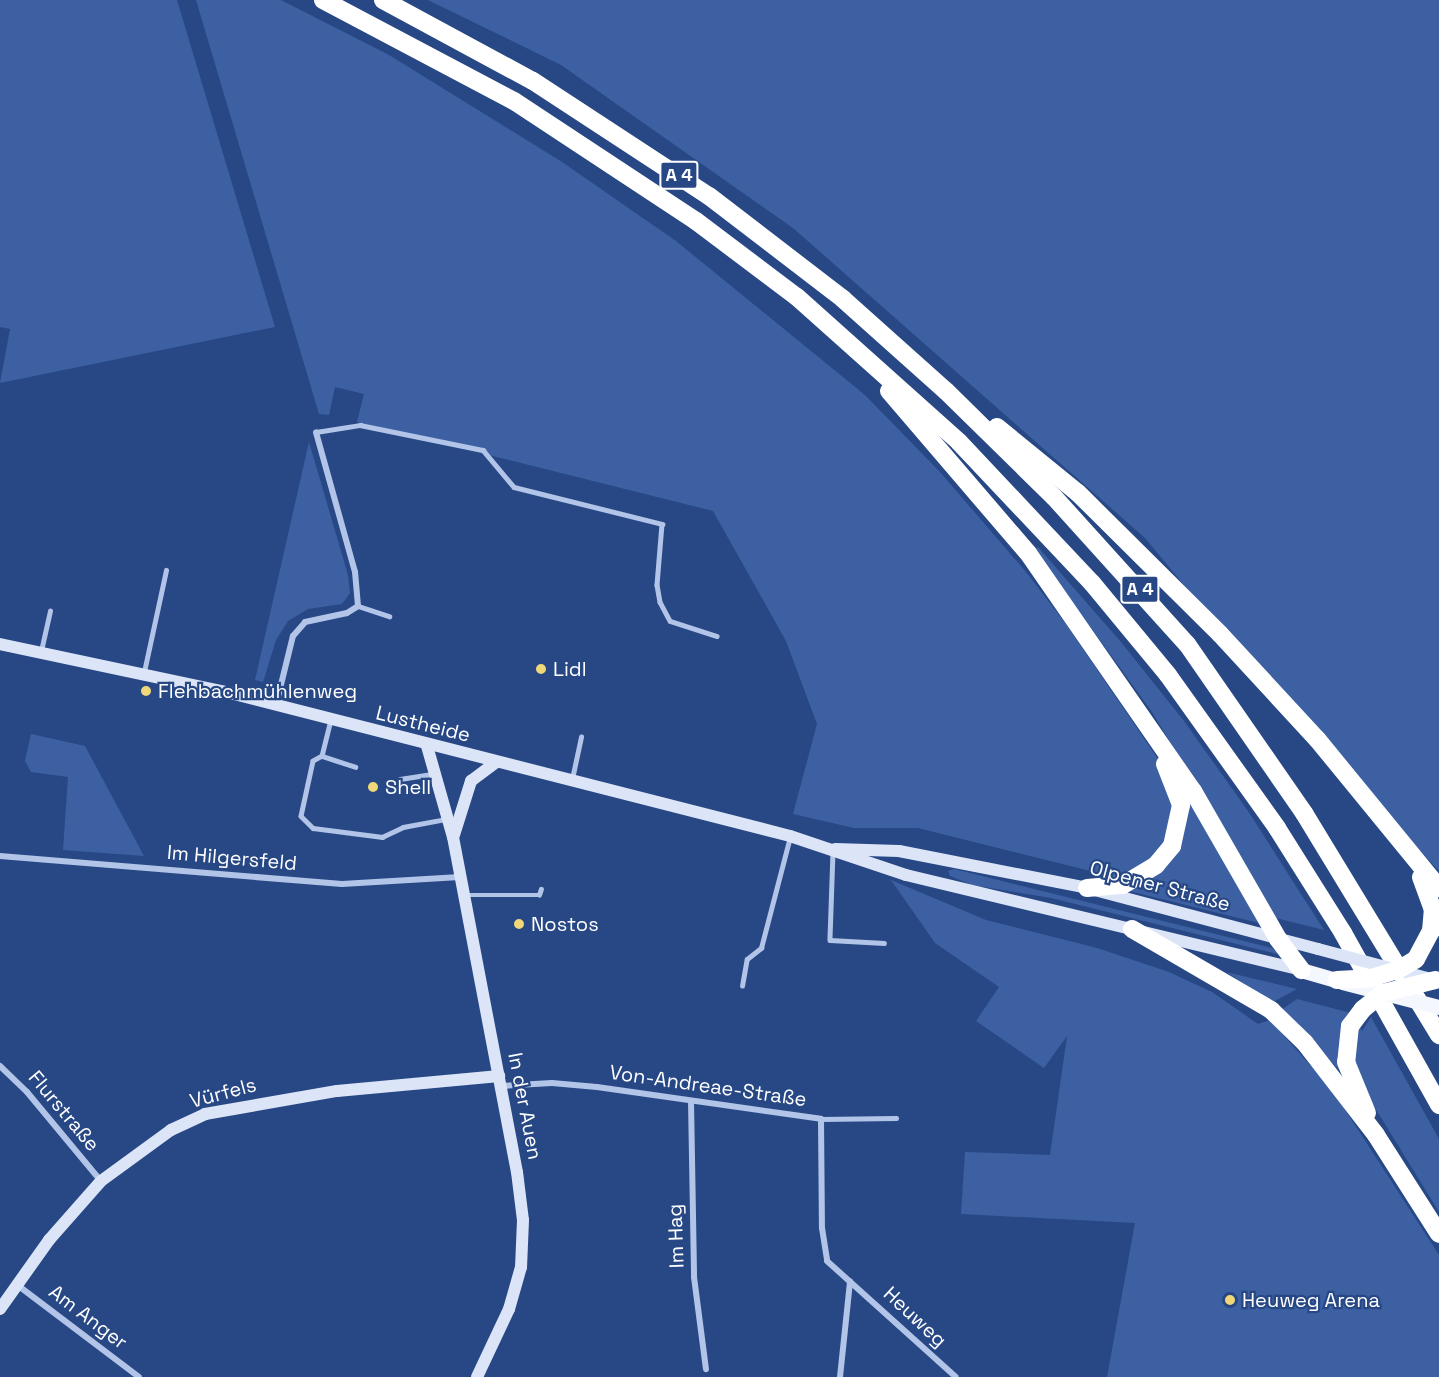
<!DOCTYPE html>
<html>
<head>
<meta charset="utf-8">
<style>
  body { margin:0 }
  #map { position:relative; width:1439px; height:1377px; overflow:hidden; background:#274885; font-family:"Space Grotesk",sans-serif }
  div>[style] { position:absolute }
  .green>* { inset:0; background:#3c60a2 }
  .lane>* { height:4.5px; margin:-2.25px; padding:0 2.25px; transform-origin:2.25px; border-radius:2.25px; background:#b2c5e8 }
  .street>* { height:6px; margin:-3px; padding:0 3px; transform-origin:3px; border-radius:3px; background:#b2c5e8 }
  .secondary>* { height:12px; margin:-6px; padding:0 6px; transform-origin:6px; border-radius:6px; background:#dce5f7 }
  .primary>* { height:15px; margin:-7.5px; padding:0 7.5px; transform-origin:7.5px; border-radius:7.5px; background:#f4f7fe }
  .highway>* { height:18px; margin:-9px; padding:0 9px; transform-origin:9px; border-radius:9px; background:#fff }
  .secondary-bridge>* { height:12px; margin:-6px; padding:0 6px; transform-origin:6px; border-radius:6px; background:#dce5f7 }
  .primary-bridge>* { height:15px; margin:-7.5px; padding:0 7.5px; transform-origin:7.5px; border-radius:7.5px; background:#f4f7fe }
  .highway-bridge>* { height:18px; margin:-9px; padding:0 9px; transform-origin:9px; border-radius:9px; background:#fff }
  .dots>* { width:16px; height:16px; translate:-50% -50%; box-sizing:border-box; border:3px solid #274885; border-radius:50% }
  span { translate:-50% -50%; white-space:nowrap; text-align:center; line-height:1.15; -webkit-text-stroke:4.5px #274885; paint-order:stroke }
  .shield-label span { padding:2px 4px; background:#274885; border:2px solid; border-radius:4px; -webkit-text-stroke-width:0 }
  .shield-label { font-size:18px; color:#fff; font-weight:700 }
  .poi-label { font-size:20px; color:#fff }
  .left { translate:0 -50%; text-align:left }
  .street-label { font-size:20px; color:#fff }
</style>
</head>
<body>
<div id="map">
  <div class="green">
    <div style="clip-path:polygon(0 0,177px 0,275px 327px,0 383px,10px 329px,0 327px)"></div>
    <div style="clip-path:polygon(196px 0,281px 0,389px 55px,562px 162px,676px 241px,865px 395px,940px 472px,1026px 572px,1066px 624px,1158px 759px,1174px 808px,1168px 836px,1153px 859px,1119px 878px,918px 828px,854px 828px,793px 814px,817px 724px,786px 641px,713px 511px,357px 422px,364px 394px,335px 387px,329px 415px,319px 414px)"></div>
    <div style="clip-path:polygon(428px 0,1439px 0,1439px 871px,1302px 727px,1145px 538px,793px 228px,561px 65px)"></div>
    <div style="clip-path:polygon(309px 442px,348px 575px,350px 593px,342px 604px,308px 609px,288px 621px,276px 640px,263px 682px,255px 680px)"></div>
    <div style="clip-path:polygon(1038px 547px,1121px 642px,1184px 721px,1248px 811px,1324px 930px,1276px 918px,1152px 712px,1034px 549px)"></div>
    <div style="clip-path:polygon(31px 734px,85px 746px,144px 856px,63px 850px,68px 777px,31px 772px,25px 761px)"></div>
    <div style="clip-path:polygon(1187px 797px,1263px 924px,1129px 891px,1160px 873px,1182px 840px)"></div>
    <div style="clip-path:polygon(954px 869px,1272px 948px,1281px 955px,1051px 898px,972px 885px,950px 876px,948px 871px)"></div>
    <div style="clip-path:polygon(891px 880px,986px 920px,1097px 948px,1169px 972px,1212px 992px,1258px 1024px,1270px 1020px,1333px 1091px,1439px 1255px,1439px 1377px,1107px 1377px,1135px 1223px,961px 1214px,965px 1152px,1050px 1155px,1067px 1036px,1044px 1068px,976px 1021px,999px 987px,935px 943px)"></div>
    <div style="clip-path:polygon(1226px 972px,1297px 989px,1273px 1002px)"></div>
    <div style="clip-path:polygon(1297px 999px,1351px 1013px,1342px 1073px,1281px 1010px)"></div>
    <div style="clip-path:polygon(1371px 1017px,1439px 1139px,1439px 1212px,1369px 1098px,1355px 1064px,1355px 1042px,1360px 1027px,1362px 1031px)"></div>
  </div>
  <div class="lane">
    <div style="left:316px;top:432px;width:45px;rotate:-9deg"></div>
    <div style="left:360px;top:425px;width:126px;rotate:11.5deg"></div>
    <div style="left:483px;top:450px;width:48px;rotate:50deg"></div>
    <div style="left:514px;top:487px;width:153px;rotate:14deg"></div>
    <div style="left:662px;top:524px;width:61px;rotate:94.7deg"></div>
    <div style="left:657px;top:585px;width:17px;rotate:80deg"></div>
    <div style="left:660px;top:602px;width:21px;rotate:62deg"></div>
    <div style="left:670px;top:621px;width:49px;rotate:17.7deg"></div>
    <div style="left:358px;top:606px;width:33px;rotate:18deg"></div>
    <div style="left:41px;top:651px;width:41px;rotate:-77.3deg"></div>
    <div style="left:144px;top:672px;width:104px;rotate:-77.8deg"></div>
    <div style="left:331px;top:720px;width:37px;rotate:104deg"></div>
    <div style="left:322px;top:756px;width:35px;rotate:18deg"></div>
    <div style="left:322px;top:756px;width:10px;rotate:151deg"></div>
    <div style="left:313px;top:761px;width:56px;rotate:102.3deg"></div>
    <div style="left:301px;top:816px;width:17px;rotate:45deg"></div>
    <div style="left:313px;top:828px;width:70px;rotate:7.4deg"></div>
    <div style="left:382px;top:837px;width:23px;rotate:-25deg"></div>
    <div style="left:403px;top:827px;width:44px;rotate:-10.5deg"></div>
    <div style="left:400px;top:779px;width:32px;rotate:-9deg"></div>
    <div style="left:572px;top:779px;width:43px;rotate:-77.9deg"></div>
    <div style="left:833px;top:852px;width:88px;rotate:92deg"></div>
    <div style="left:830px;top:940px;width:54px;rotate:3.2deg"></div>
    <div style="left:467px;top:895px;width:72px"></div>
    <div style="left:539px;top:895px;width:6px;rotate:-72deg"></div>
    <div style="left:742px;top:986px;width:27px;rotate:-80deg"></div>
    <div style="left:747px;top:959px;width:18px;rotate:-38deg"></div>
    <div style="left:761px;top:948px;width:115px;rotate:-75.4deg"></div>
    <div style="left:821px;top:1119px;width:75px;rotate:-0.8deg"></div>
  </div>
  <div class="street">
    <div style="left:276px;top:705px;width:71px;rotate:-76.2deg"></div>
    <div style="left:293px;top:636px;width:18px;rotate:-49deg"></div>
    <div style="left:305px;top:622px;width:43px;rotate:-12.1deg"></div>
    <div style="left:347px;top:613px;width:13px;rotate:-32deg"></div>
    <div style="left:358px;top:606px;width:34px;rotate:-95deg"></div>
    <div style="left:355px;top:572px;width:145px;rotate:-105.6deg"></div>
    <div style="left:0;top:856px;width:343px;rotate:4.7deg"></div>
    <div style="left:342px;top:884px;width:118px;rotate:-3.4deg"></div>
    <div style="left:0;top:1066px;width:37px;rotate:44deg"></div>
    <div style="left:27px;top:1092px;width:116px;rotate:50.3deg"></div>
    <div style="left:501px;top:1086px;width:51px;rotate:-3.4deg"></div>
    <div style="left:552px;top:1083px;width:45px;rotate:5.1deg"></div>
    <div style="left:597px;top:1087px;width:226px;rotate:8.1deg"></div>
    <div style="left:821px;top:1119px;width:109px;rotate:89.5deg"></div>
    <div style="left:822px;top:1228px;width:33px;rotate:81deg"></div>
    <div style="left:827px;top:1261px;width:173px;rotate:42deg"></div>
    <div style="left:691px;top:1101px;width:176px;rotate:89deg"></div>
    <div style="left:694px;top:1277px;width:93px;rotate:82.6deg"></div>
    <div style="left:16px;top:1284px;width:154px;rotate:37.1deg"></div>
    <div style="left:840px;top:1377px;width:96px;rotate:-84deg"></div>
  </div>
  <div class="secondary">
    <div style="left:0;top:644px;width:235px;rotate:12deg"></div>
    <div style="left:230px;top:693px;width:578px;rotate:14.32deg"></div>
    <div style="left:790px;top:836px;width:122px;rotate:18.6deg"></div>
    <div style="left:906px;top:875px;width:406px;rotate:13.5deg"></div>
    <div style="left:427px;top:746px;width:95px;rotate:74.1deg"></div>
    <div style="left:453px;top:837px;width:341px;rotate:79.2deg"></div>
    <div style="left:517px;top:1172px;width:48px;rotate:82.9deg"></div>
    <div style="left:523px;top:1220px;width:47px;rotate:92.4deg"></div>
    <div style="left:521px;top:1267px;width:44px;rotate:105.9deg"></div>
    <div style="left:509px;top:1309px;width:75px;rotate:115.2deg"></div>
    <div style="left:454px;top:835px;width:57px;rotate:-72.5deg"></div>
    <div style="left:471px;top:781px;width:31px;rotate:-37deg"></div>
    <div style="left:835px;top:849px;width:64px;rotate:1.8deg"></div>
    <div style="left:899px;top:851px;width:192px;rotate:11.1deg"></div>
    <div style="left:1087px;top:888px;width:239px;rotate:14.8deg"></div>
    <div style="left:0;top:1309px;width:85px;rotate:-54.6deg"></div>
    <div style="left:49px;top:1240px;width:79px;rotate:-48.6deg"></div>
    <div style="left:101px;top:1181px;width:87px;rotate:-36.1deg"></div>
    <div style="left:171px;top:1130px;width:38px;rotate:-25deg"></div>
    <div style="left:205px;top:1114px;width:134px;rotate:-9.9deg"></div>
    <div style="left:337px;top:1091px;width:163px;rotate:-5.3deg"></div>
  </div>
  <div class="primary">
    <div style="left:1301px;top:970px;width:37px;rotate:16deg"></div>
  </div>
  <div class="highway">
    <div style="left:323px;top:0;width:216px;rotate:27.9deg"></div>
    <div style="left:514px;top:101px;width:218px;rotate:33.4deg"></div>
    <div style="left:696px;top:221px;width:126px;rotate:37deg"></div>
    <div style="left:797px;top:297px;width:217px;rotate:41.8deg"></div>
    <div style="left:959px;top:442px;width:194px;rotate:46.7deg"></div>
    <div style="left:1092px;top:583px;width:119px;rotate:50.4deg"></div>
    <div style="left:1168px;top:675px;width:188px;rotate:54.5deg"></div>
    <div style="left:1277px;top:828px;width:124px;rotate:57.8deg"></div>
    <div style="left:1343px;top:933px;width:197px;rotate:60.8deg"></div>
    <div style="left:383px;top:0;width:170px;rotate:28.4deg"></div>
    <div style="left:533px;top:81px;width:210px;rotate:33.2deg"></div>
    <div style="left:709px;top:196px;width:169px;rotate:37.5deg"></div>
    <div style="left:843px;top:299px;width:138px;rotate:41.8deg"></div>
    <div style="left:946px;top:391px;width:151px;rotate:44.5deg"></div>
    <div style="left:1054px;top:497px;width:198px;rotate:47.9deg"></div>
    <div style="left:1187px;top:644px;width:206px;rotate:55.3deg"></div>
    <div style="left:1304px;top:813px;width:260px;rotate:58.7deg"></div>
    <div style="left:889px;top:391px;width:213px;rotate:49.4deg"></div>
    <div style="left:1028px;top:553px;width:290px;rotate:55.3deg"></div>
    <div style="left:1193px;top:791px;width:171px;rotate:60.1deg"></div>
    <div style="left:1278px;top:939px;width:39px;rotate:53deg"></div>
    <div style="left:997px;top:427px;width:104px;rotate:39.2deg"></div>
    <div style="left:1078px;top:493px;width:200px;rotate:44.8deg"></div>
    <div style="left:1220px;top:634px;width:143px;rotate:47.3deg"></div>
    <div style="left:1317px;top:739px;width:193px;rotate:50.7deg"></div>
    <div style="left:1087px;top:888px;width:36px;rotate:-5deg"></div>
    <div style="left:1123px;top:885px;width:39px;rotate:-31deg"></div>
    <div style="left:1156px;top:865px;width:25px;rotate:-50deg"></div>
    <div style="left:1172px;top:846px;width:42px;rotate:-77.6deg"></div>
    <div style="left:1181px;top:805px;width:44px;rotate:-111.3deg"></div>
    <div style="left:1132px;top:929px;width:161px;rotate:30.2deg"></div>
    <div style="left:1271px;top:1010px;width:47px;rotate:44.1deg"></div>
    <div style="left:1305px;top:1043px;width:116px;rotate:52.3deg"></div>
    <div style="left:1376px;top:1135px;width:117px;rotate:57.5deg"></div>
    <div style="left:1416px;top:959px;width:32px;rotate:-62deg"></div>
    <div style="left:1431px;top:931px;width:21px;rotate:-85deg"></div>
    <div style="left:1433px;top:910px;width:35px;rotate:-110deg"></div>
    <div style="left:1363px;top:1009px;width:21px;rotate:127deg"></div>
    <div style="left:1350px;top:1026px;width:36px;rotate:96deg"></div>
    <div style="left:1346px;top:1062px;width:55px;rotate:67.6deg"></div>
  </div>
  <div class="secondary-bridge">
    <div style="left:1318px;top:949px;width:117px;rotate:14.9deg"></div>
  </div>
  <div class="primary-bridge">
    <div style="left:1342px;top:982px;width:100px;rotate:14.5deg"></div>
  </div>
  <div class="highway-bridge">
    <div style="left:1337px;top:980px;width:34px;rotate:-3deg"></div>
    <div style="left:1371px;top:978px;width:28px;rotate:-17deg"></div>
    <div style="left:1398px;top:970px;width:21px;rotate:-31deg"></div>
    <div style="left:1363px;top:1009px;width:26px;rotate:-39deg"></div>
    <div style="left:1383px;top:993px;width:54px;rotate:-14deg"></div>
  </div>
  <div class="dots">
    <div style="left:541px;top:669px;background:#f0d878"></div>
    <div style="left:146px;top:691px;background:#f0d878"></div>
    <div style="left:373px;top:787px;background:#f0d878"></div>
    <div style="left:519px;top:924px;background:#f0d878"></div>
    <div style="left:1230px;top:1300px;background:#f0d878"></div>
  </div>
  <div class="shield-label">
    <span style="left:679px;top:175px">A 4</span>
    <span style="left:1140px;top:589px">A 4</span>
  </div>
  <div class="poi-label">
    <span class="left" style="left:553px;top:669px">Lidl</span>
    <span class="left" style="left:158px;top:691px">Flehbachmühlenweg</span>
    <span class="left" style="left:385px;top:787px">Shell</span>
    <span class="left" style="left:531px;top:924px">Nostos</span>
    <span class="left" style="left:1242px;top:1300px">Heuweg Arena</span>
  </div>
  <div class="street-label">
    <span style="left:423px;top:724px;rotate:14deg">Lustheide</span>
    <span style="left:232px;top:858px;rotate:5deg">Im Hilgersfeld</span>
    <span style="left:1160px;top:886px;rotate:15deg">Olpener Straße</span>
    <span style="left:708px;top:1086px;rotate:8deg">Von-Andreae-Straße</span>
    <span style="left:223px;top:1093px;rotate:-15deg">Vürfels</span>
    <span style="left:525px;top:1106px;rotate:79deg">In der Auen</span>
    <span style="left:64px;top:1111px;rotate:50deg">Flurstraße</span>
    <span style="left:676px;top:1236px;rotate:-92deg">Im Hag</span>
    <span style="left:88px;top:1317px;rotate:37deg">Am Anger</span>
    <span style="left:915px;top:1317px;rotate:43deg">Heuweg</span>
  </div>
</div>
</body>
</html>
